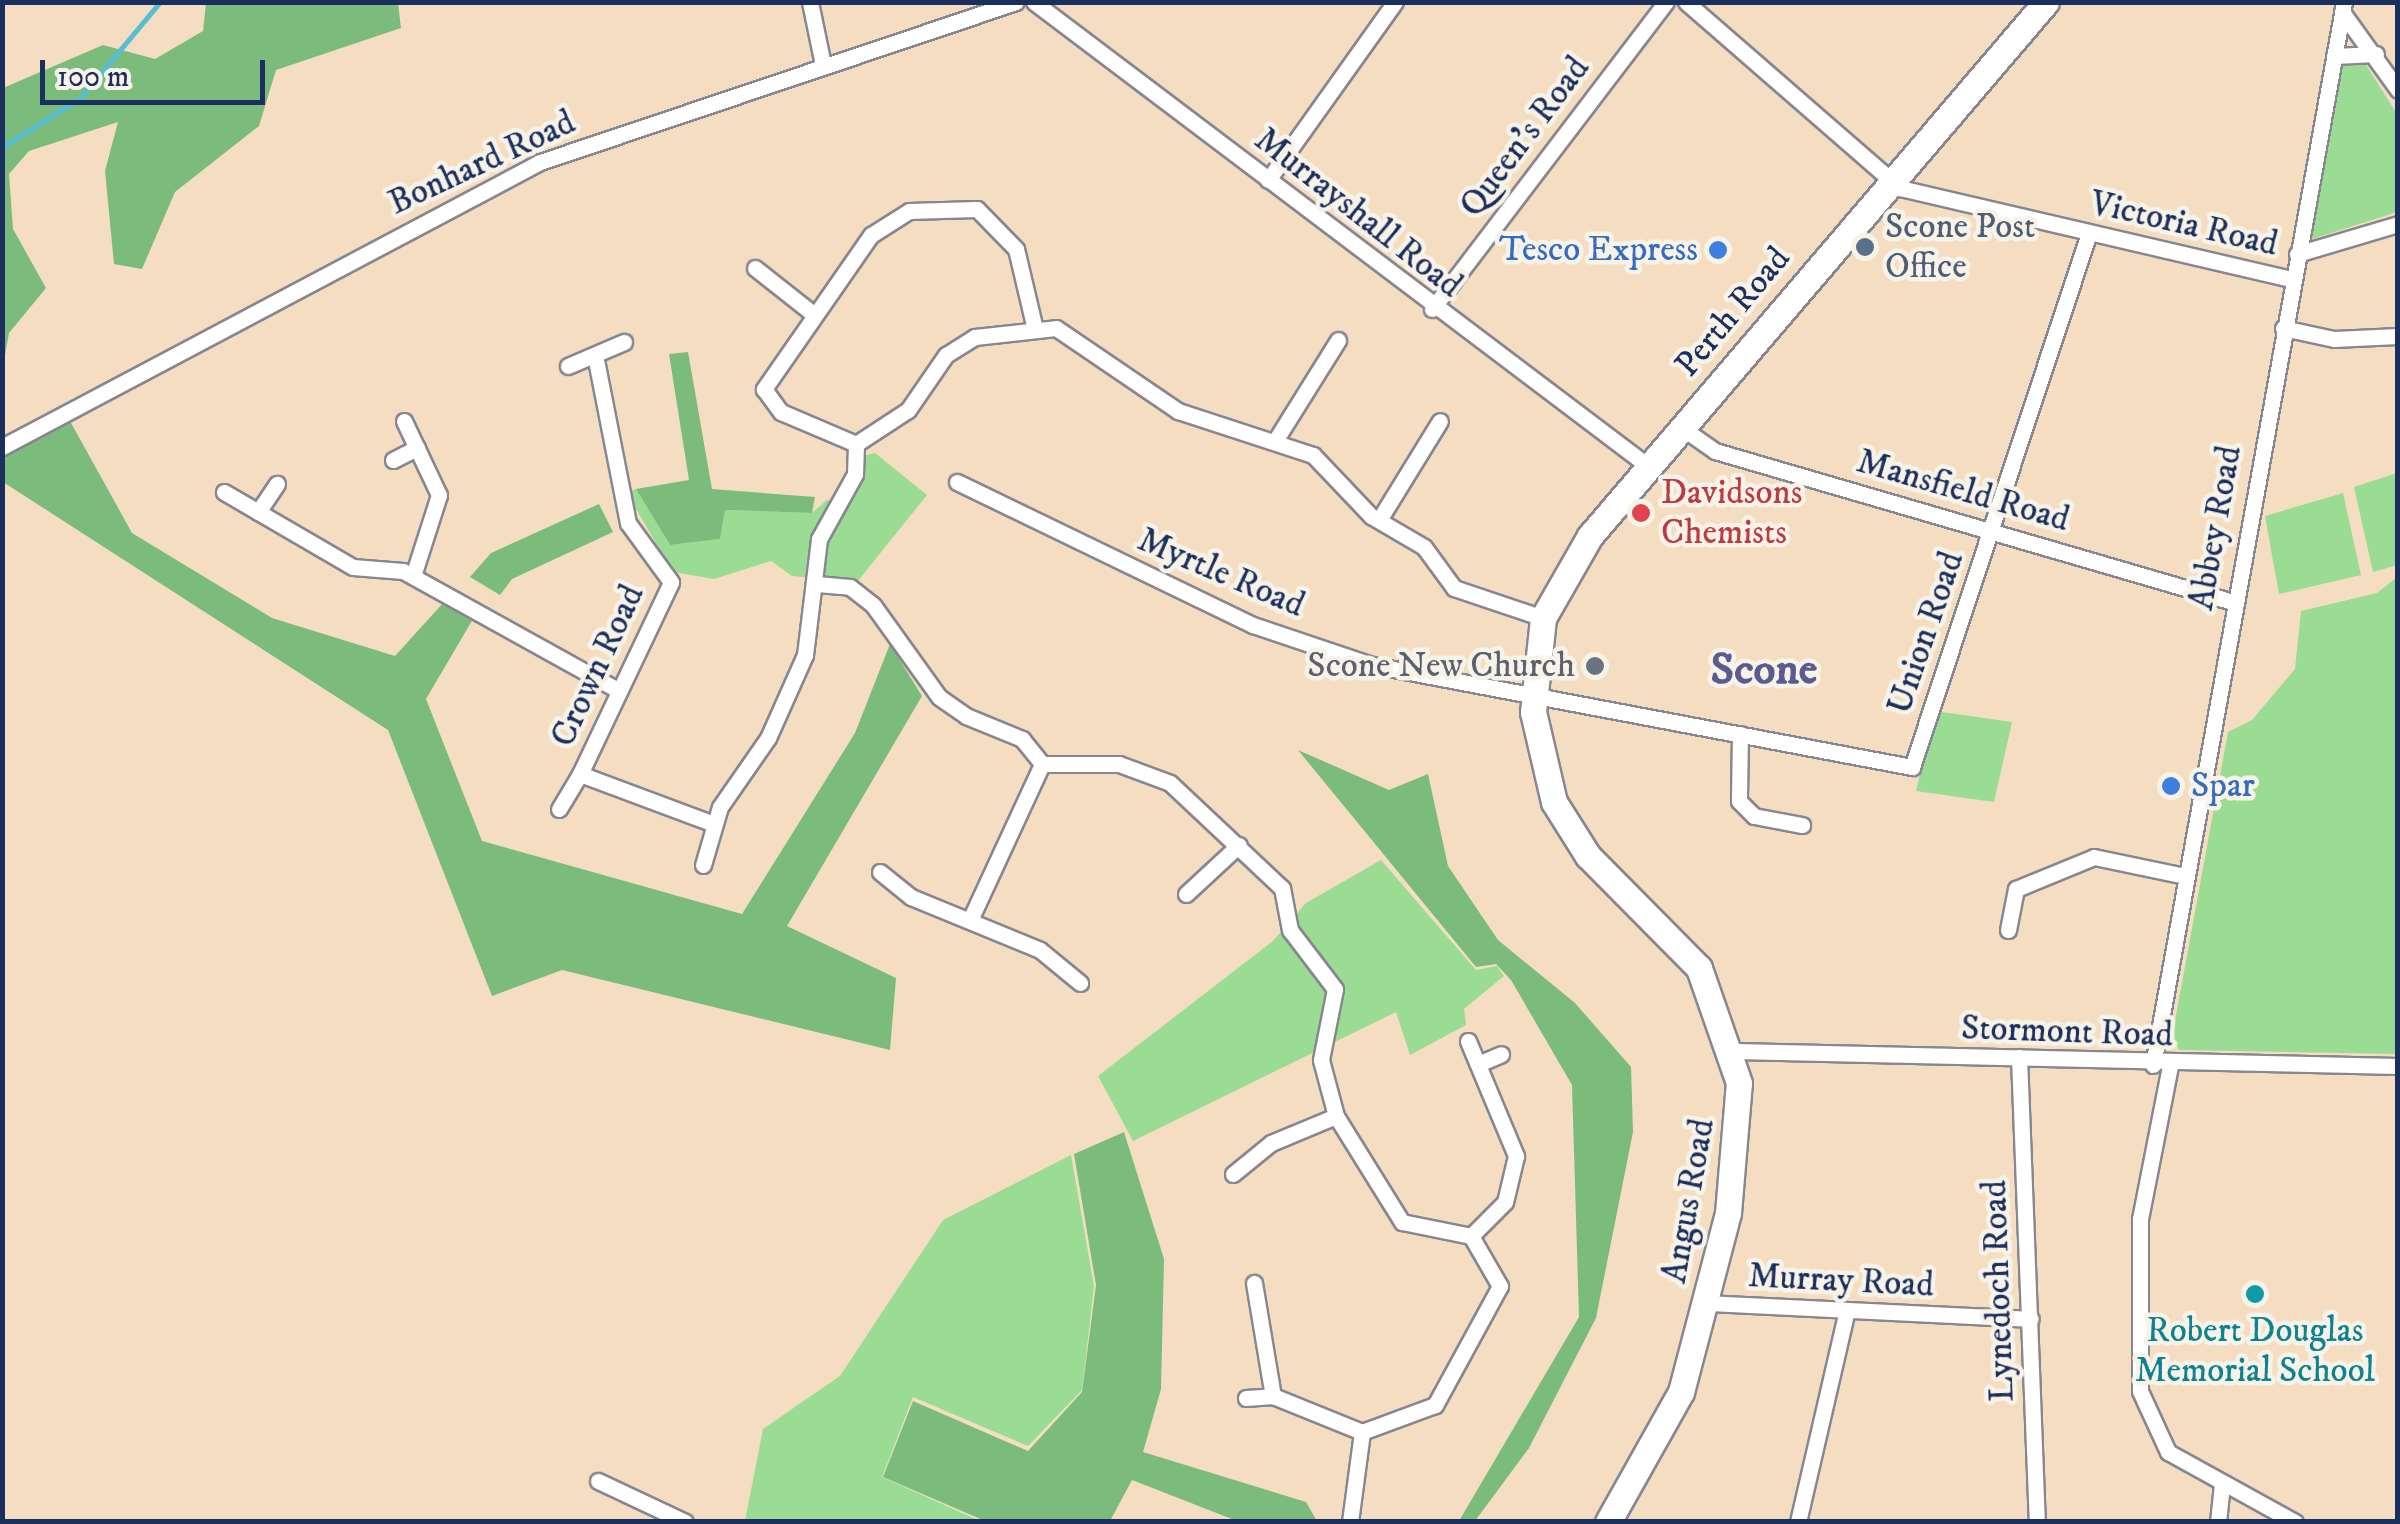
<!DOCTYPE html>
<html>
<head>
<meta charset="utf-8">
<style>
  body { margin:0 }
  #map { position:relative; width:2400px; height:1524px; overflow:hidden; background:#f4ddc0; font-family:"IM FELL DW Pica",serif }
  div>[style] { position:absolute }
  .green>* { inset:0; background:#9adc93 }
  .forest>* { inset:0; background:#7bbc7d }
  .stream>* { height:5px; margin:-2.5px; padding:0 2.5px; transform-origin:2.5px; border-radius:2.5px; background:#56bdd4 }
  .roads { filter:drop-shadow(2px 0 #88868f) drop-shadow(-2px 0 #88868f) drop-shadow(0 2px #88868f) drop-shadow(0 -2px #88868f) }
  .street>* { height:15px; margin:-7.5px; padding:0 7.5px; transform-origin:7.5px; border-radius:7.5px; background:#fff }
  .primary>* { height:25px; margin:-12.5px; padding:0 12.5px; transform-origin:12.5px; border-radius:12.5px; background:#fff }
  .dots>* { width:28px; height:28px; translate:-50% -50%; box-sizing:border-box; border:5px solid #f7f3e8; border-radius:50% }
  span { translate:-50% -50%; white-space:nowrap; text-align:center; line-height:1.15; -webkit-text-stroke:9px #f7f3e8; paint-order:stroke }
  .street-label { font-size:35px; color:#1b2f5e }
  .service-label { font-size:35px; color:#4e5e75 }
  .left { translate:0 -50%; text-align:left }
  .shop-label { font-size:35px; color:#366cbe }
  .right { translate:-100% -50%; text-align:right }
  .health-label { font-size:35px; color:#be3a42 }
  .worship-label { font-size:35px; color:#5b616d }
  .culture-label { font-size:35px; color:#0d838f }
  .district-label { font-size:45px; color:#5a5c90; font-weight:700 }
  .frame { position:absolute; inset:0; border:5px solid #1b2f5e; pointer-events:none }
  .scale { position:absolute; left:40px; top:60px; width:225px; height:45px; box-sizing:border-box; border:5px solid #1b2f5e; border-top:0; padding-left:12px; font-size:30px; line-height:35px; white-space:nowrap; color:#1b2f5e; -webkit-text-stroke:8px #f7f3e8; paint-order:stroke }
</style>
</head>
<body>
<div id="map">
  <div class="green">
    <div style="clip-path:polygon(2363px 60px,2397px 114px,2397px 212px,2303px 242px,2340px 64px)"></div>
    <div style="clip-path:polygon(875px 453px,927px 495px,857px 582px,792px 576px,771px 561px,714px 579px,673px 572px,626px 492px,636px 489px,670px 545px,720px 539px,725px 510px,812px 513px,827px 500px,848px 504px,863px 456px)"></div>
    <div style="clip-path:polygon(2397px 473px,2397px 565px,2373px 572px,2354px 487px)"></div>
    <div style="clip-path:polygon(2343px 493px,2361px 575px,2279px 594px,2265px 516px)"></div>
    <div style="clip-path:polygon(2397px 577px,2397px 1054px,2179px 1050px,2172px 1037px,2228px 732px,2252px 720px,2295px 669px,2301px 611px,2377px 593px)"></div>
    <div style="clip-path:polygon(1935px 711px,2012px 722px,1994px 802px,1916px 791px)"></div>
    <div style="clip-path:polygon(1381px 860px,1476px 970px,1497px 966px,1504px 976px,1464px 1009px,1466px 1025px,1410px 1055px,1396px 1012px,1133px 1141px,1098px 1076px,1273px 941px,1306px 903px)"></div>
    <div style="clip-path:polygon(1071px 1155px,1094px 1286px,1082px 1390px,1028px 1446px,913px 1397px,882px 1477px,980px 1521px,745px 1521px,763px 1429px,840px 1376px,943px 1220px)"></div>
  </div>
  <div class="forest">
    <div style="clip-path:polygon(280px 2px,398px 3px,401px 28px,276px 70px,259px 126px,175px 192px,142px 269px,114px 264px,105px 171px,118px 122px,29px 151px,9px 174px,13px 229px,46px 288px,9px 333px,3px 366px,3px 88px,103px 45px,155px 59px,203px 31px,206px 3px)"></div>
    <div style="clip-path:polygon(688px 352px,712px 489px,815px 497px,812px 513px,725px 510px,720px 539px,670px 545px,636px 489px,689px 480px,669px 354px)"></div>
    <div style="clip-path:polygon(70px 421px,132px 533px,272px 618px,395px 656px,444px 602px,473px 619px,426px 699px,482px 841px,742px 914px,855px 733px,890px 644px,922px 696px,787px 926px,896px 978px,890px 1050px,562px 970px,492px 996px,388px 730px,3px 482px,2px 459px)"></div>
    <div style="clip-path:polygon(599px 504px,613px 532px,512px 579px,500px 595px,470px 577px,491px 553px)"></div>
    <div style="clip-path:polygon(1298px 750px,1389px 790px,1428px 774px,1448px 866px,1498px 940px,1575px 1003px,1631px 1067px,1633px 1132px,1596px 1318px,1529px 1448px,1475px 1521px,1459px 1521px,1579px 1317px,1572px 1085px,1511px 980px,1496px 964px,1476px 967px)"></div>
    <div style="clip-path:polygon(1124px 1132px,1164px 1259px,1161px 1389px,1143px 1452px,1306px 1502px,1317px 1521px,1237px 1521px,1132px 1480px,1110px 1521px,985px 1521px,883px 1477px,913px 1401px,1028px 1451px,1082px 1392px,1096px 1285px,1074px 1154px)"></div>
  </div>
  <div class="stream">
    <div style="left:2px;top:147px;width:92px;rotate:-32.1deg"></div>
    <div style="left:80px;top:98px;width:125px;rotate:-50.2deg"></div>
  </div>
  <div class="roads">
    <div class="street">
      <div style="left:810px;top:2px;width:64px;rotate:78.3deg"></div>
      <div style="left:1034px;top:2px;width:770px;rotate:37.08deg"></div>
      <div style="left:1686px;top:2px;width:284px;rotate:41deg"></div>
      <div style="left:1900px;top:188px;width:402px;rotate:13.1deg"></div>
      <div style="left:2342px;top:12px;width:96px;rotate:54.3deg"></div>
      <div style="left:2334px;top:56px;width:42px;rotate:-2.7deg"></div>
      <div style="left:1268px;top:180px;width:219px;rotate:-54.5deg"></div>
      <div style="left:2297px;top:254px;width:105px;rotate:-16.5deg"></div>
      <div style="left:755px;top:268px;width:73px;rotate:38.3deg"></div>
      <div style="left:1432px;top:309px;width:386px;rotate:-52.7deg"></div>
      <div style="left:1034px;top:325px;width:78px;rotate:-103.3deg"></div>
      <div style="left:1016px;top:249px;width:56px;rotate:-134.3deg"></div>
      <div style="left:977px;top:209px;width:68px;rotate:178.3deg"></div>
      <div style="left:909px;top:211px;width:45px;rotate:147.7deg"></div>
      <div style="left:871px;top:235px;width:188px;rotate:124.8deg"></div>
      <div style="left:764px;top:389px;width:29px;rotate:54deg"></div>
      <div style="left:781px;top:412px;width:82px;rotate:23.1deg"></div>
      <div style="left:856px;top:444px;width:62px;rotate:-33.2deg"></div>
      <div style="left:908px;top:410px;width:67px;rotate:-55.4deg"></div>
      <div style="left:946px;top:355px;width:34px;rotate:-32deg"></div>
      <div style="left:975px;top:337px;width:81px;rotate:-6.3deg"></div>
      <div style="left:1056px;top:328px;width:148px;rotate:34.2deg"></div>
      <div style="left:1178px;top:411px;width:142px;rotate:18.1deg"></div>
      <div style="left:1313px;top:455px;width:84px;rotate:46.4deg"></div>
      <div style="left:1371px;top:516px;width:61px;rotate:30.3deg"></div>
      <div style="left:1424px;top:547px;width:51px;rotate:53.8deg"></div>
      <div style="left:1454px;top:588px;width:94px;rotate:18.6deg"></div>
      <div style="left:2283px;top:328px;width:52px;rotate:12.2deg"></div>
      <div style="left:2334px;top:339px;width:64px;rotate:-2.7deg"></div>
      <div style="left:568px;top:366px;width:61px;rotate:-23.2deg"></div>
      <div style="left:404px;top:421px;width:82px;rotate:64.7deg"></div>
      <div style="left:439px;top:495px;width:85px;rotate:107.8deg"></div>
      <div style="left:1682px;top:428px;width:40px;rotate:34.9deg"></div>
      <div style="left:1715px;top:451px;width:540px;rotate:16.25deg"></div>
      <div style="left:1275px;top:441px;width:119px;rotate:-58deg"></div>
      <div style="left:2px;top:447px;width:609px;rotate:-27.91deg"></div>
      <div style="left:540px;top:162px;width:502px;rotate:-18.58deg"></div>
      <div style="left:393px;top:460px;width:27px;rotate:-27deg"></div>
      <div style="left:957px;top:482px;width:329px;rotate:25.8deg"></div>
      <div style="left:1253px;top:625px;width:126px;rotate:18.6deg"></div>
      <div style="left:1372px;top:665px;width:550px;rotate:10.7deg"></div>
      <div style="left:1912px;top:767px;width:563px;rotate:-71.66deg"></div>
      <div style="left:224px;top:492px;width:149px;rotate:30.2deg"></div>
      <div style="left:353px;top:567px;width:50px;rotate:4.6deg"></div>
      <div style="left:403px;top:571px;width:244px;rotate:29deg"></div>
      <div style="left:258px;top:512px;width:34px;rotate:-56deg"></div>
      <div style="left:1379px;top:520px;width:116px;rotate:-58.4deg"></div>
      <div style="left:817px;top:584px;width:33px;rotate:5deg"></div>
      <div style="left:850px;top:587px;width:29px;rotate:38deg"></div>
      <div style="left:873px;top:605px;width:113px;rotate:54.3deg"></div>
      <div style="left:939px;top:697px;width:33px;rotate:35deg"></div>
      <div style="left:966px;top:716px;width:61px;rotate:22.3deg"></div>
      <div style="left:1022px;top:739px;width:32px;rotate:51deg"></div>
      <div style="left:1042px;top:764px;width:77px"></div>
      <div style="left:1119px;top:764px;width:54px;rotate:20.4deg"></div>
      <div style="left:1170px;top:783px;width:154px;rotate:43.2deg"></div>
      <div style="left:1282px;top:888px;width:43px;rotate:79.2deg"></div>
      <div style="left:1290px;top:930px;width:74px;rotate:52.7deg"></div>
      <div style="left:1335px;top:989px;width:72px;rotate:101.2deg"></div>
      <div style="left:1321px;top:1060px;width:58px;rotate:75deg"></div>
      <div style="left:1336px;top:1116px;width:125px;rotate:58.1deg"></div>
      <div style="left:1402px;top:1222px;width:70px;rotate:11.5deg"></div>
      <div style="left:1471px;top:1236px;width:58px;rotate:59.9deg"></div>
      <div style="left:1500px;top:1286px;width:136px;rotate:118.6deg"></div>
      <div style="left:1435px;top:1405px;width:78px;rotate:159.7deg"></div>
      <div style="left:1362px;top:1432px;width:91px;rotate:97.6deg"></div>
      <div style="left:1740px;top:734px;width:67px;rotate:90.9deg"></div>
      <div style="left:1739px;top:801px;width:21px;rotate:45deg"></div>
      <div style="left:1754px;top:816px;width:49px;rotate:10.6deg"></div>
      <div style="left:580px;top:774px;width:212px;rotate:-64.6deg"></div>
      <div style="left:671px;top:582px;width:73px;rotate:-126.1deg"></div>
      <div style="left:628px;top:523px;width:166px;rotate:-101.1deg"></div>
      <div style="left:559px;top:809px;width:41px;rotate:-59deg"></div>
      <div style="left:580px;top:774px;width:143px;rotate:20.5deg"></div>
      <div style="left:703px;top:865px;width:60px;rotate:-73.7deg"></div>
      <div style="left:720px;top:807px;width:84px;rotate:-55.2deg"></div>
      <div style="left:768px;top:738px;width:91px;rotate:-66deg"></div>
      <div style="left:805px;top:655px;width:117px;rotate:-83.1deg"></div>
      <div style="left:819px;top:539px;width:74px;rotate:-61deg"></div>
      <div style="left:855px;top:474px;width:30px;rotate:-88deg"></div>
      <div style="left:880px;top:872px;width:40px;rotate:39deg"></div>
      <div style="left:911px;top:897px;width:139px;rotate:22.3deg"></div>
      <div style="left:1040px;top:950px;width:52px;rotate:39.5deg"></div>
      <div style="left:1186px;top:894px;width:72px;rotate:-42.8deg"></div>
      <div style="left:970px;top:920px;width:172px;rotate:-65.2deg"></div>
      <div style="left:2008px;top:930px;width:42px;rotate:-79deg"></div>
      <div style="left:2016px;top:889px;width:84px;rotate:-22.3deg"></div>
      <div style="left:2094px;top:857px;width:93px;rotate:11.8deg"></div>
      <div style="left:1468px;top:1041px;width:125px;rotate:67.3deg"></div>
      <div style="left:1516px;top:1156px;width:47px;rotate:103.4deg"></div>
      <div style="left:1505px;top:1202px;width:48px;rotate:135deg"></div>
      <div style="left:1735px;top:1051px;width:663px;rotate:1.3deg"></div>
      <div style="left:2019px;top:1057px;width:465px;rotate:87.8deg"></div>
      <div style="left:1478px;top:1064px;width:25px;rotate:-23deg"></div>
      <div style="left:2153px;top:1065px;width:1080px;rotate:-79.81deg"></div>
      <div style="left:2170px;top:1066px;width:156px;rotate:101.1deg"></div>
      <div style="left:2140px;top:1219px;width:172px;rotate:90deg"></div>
      <div style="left:2140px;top:1391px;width:67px;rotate:65.3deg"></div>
      <div style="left:2168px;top:1452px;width:145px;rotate:28.9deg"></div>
      <div style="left:1233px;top:1174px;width:49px;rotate:-39.2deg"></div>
      <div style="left:1271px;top:1143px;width:70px;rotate:-22.6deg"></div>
      <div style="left:1254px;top:1283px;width:115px;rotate:80.5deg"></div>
      <div style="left:1273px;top:1396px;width:96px;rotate:22deg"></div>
      <div style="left:1707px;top:1303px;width:324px;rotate:2.8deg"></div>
      <div style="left:1246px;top:1398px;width:27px;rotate:-4deg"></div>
      <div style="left:598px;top:1481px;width:96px;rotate:25.2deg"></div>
      <div style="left:1798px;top:1522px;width:213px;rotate:-77deg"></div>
      <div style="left:2218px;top:1522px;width:38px;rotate:-84deg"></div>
    </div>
    <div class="primary">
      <div style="left:1608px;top:1522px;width:149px;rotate:-60.7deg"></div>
      <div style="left:1681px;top:1392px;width:185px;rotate:-75.3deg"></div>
      <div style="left:1728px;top:1213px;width:130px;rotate:-85.2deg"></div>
      <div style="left:1739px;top:1083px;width:122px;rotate:-109.2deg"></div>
      <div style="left:1699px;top:968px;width:158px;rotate:-134.7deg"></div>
      <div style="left:1588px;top:856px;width:64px;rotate:-122.2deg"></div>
      <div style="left:1554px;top:802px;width:92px;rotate:-103.1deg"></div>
      <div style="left:1533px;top:712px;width:95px;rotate:-83.9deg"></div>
      <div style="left:1543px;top:618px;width:95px;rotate:-60.2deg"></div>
      <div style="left:1590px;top:536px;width:702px;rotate:-49.5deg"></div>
    </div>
  </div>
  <div class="dots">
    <div style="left:1865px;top:247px;background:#5c6f8a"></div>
    <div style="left:1718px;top:250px;background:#3f7fe0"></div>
    <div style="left:1641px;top:513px;background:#e0444e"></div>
    <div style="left:1595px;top:666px;background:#6b7280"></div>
    <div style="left:2171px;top:786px;background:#3f7fe0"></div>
    <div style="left:2255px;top:1294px;background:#0f9aa8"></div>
  </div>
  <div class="street-label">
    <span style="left:1525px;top:137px;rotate:-53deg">Queen's Road</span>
    <span style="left:482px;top:163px;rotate:-25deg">Bonhard Road</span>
    <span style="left:1358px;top:213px;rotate:38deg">Murrayshall Road</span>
    <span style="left:2184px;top:224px;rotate:13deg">Victoria Road</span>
    <span style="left:1733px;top:312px;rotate:-50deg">Perth Road</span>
    <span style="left:1963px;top:491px;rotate:16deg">Mansfield Road</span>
    <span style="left:2216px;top:528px;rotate:-80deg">Abbey Road</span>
    <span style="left:1221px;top:573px;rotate:23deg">Myrtle Road</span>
    <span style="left:1926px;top:633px;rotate:-71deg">Union Road</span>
    <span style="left:598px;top:666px;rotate:-65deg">Crown Road</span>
    <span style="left:2067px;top:1032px;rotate:2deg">Stormont Road</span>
    <span style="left:1689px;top:1201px;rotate:-80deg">Angus Road</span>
    <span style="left:1841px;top:1281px;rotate:3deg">Murray Road</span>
    <span style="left:1999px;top:1291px;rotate:-92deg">Lynedoch Road</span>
  </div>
  <div class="service-label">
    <span class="left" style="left:1885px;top:247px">Scone Post<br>Office</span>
  </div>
  <div class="shop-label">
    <span class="right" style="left:1698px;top:250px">Tesco Express</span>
    <span class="left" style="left:2191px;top:786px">Spar</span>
  </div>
  <div class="health-label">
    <span class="left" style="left:1661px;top:513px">Davidsons<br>Chemists</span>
  </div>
  <div class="worship-label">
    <span class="right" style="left:1575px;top:666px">Scone New Church</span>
  </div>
  <div class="culture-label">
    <span style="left:2255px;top:1351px">Robert Douglas<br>Memorial School</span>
  </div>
  <div class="district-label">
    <span style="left:1764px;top:671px">Scone</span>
  </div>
  <div class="frame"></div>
  <div class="scale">100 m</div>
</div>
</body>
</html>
